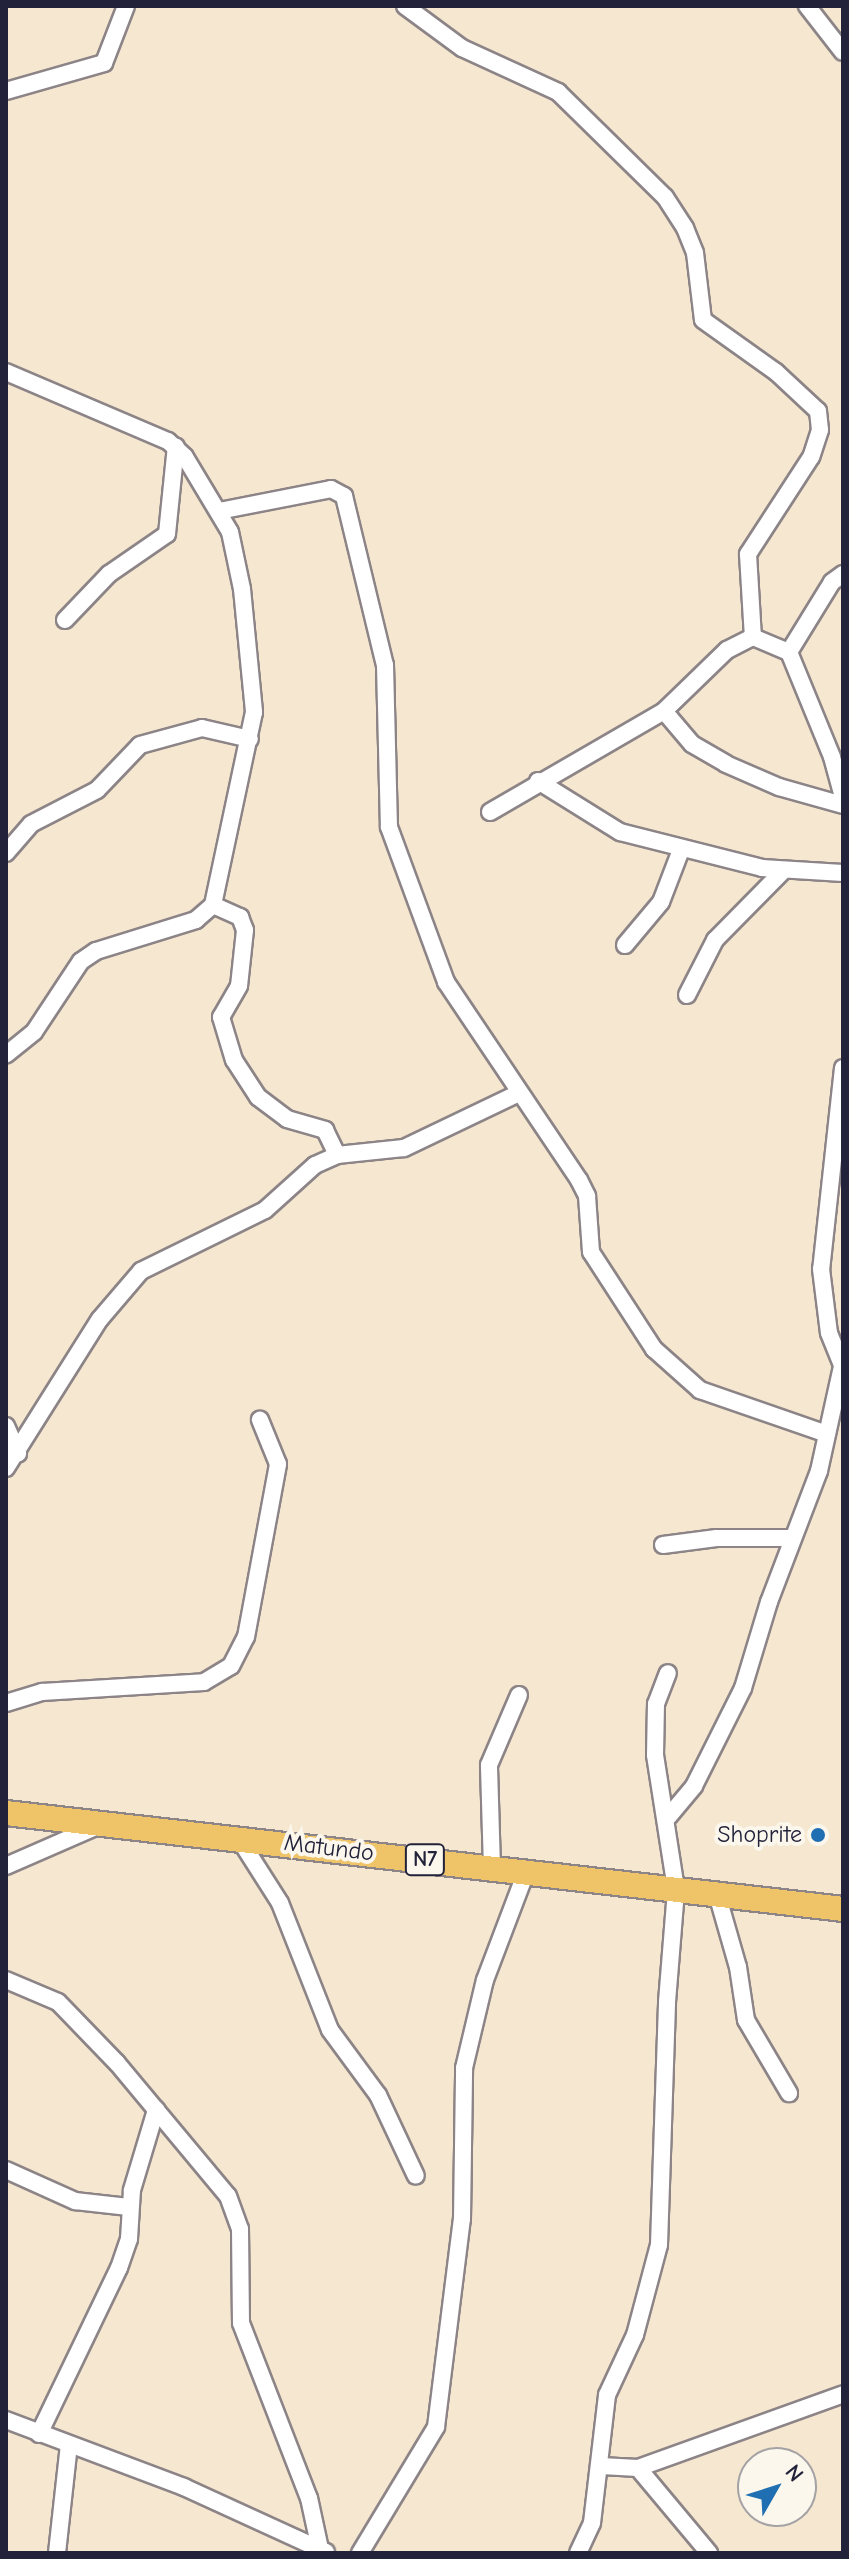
<!DOCTYPE html>
<html>
<head>
<meta charset="utf-8">
<style>
  body { margin:0 }
  #map { position:relative; width:849px; height:2559px; overflow:hidden; background:#f5e7d0; font-family:"Comic Neue",sans-serif }
  div>[style] { position:absolute }
  .roads { filter:drop-shadow(2px 0 #8c8486) drop-shadow(-2px 0 #8c8486) drop-shadow(0 2px #8c8486) drop-shadow(0 -2px #8c8486) }
  .street>* { height:16px; margin:-8px; padding:0 8px; transform-origin:8px; border-radius:8px; background:#fff }
  .primary>* { height:24px; margin:-12px; padding:0 12px; transform-origin:12px; border-radius:12px; background:#efc469 }
  .dots>* { width:22px; height:22px; translate:-50% -50%; box-sizing:border-box; border:4px solid #fbf7ec; border-radius:50% }
  span { translate:-50% -50%; white-space:nowrap; text-align:center; line-height:1.15; -webkit-text-stroke:8px #fbf7ec; paint-order:stroke }
  .shield-label span { padding:2px 6px; background:#fbf7ec; border:2px solid; border-radius:6px; -webkit-text-stroke-width:0 }
  .shield-label { font-size:22px; color:#22223b; font-weight:700 }
  .poi-label { font-size:24px; color:#22223b }
  .right { translate:-100% -50%; text-align:right }
  .street-label { font-size:24px; color:#22223b }
  .frame { position:absolute; inset:0; border:8px solid #22223b; pointer-events:none }
  .north { position:absolute; left:737px; top:2447px; width:80px; height:80px; box-sizing:border-box; background:#fbf7ec; border:2px solid #a4a2a5; border-radius:50%; rotate:51deg; font-size:22px; font-weight:700; line-height:32px; text-align:center; color:#22223b }
  .north::after { content:''; display:block; margin:auto; width:28px; height:36px; background:#1f6fb2; clip-path:polygon(50% 0,100% 100%,50% 72%,0 100%) }
</style>
</head>
<body>
<div id="map">
  <div class="roads">
    <div class="street">
      <div style="left:405px;top:6px;width:71px;rotate:36.4deg"></div>
      <div style="left:462px;top:48px;width:106px;rotate:24.6deg"></div>
      <div style="left:558px;top:92px;width:150px;rotate:44.5deg"></div>
      <div style="left:665px;top:197px;width:37px;rotate:57deg"></div>
      <div style="left:685px;top:228px;width:27px;rotate:68deg"></div>
      <div style="left:695px;top:253px;width:67px;rotate:83.2deg"></div>
      <div style="left:703px;top:320px;width:90px;rotate:35.5deg"></div>
      <div style="left:776px;top:372px;width:57px;rotate:42.9deg"></div>
      <div style="left:818px;top:411px;width:19px;rotate:84deg"></div>
      <div style="left:820px;top:430px;width:28px;rotate:108deg"></div>
      <div style="left:811px;top:457px;width:116px;rotate:123deg"></div>
      <div style="left:748px;top:554px;width:83px;rotate:86.6deg"></div>
      <div style="left:807px;top:6px;width:58px;rotate:52deg"></div>
      <div style="left:6px;top:91px;width:102px;rotate:-15.9deg"></div>
      <div style="left:104px;top:63px;width:61px;rotate:-68.9deg"></div>
      <div style="left:6px;top:372px;width:176px;rotate:23.1deg"></div>
      <div style="left:168px;top:441px;width:23px;rotate:43deg"></div>
      <div style="left:185px;top:457px;width:87px;rotate:59deg"></div>
      <div style="left:230px;top:532px;width:58px;rotate:78.1deg"></div>
      <div style="left:242px;top:589px;width:124px;rotate:84.4deg"></div>
      <div style="left:254px;top:712px;width:197px;rotate:102deg"></div>
      <div style="left:213px;top:905px;width:23px;rotate:139deg"></div>
      <div style="left:196px;top:920px;width:105px;rotate:162.8deg"></div>
      <div style="left:96px;top:951px;width:18px;rotate:146deg"></div>
      <div style="left:81px;top:961px;width:85px;rotate:123.5deg"></div>
      <div style="left:34px;top:1032px;width:36px;rotate:141deg"></div>
      <div style="left:219px;top:511px;width:114px;rotate:-11.1deg"></div>
      <div style="left:331px;top:489px;width:15px;rotate:28deg"></div>
      <div style="left:344px;top:496px;width:174px;rotate:76.4deg"></div>
      <div style="left:385px;top:665px;width:162px;rotate:88.6deg"></div>
      <div style="left:389px;top:827px;width:165px;rotate:69.8deg"></div>
      <div style="left:446px;top:982px;width:239px;rotate:56.1deg"></div>
      <div style="left:579px;top:1180px;width:18px;rotate:63deg"></div>
      <div style="left:587px;top:1196px;width:56px;rotate:85.9deg"></div>
      <div style="left:591px;top:1252px;width:116px;rotate:57deg"></div>
      <div style="left:654px;top:1349px;width:62px;rotate:41.7deg"></div>
      <div style="left:700px;top:1390px;width:134px;rotate:19.1deg"></div>
      <div style="left:65px;top:620px;width:64px;rotate:-46.3deg"></div>
      <div style="left:109px;top:574px;width:70px;rotate:-34.6deg"></div>
      <div style="left:167px;top:534px;width:88px;rotate:-84.2deg"></div>
      <div style="left:789px;top:652px;width:82px;rotate:-58.4deg"></div>
      <div style="left:832px;top:582px;width:14px;rotate:-36deg"></div>
      <div style="left:664px;top:711px;width:43px;rotate:49.7deg"></div>
      <div style="left:692px;top:744px;width:39px;rotate:30deg"></div>
      <div style="left:726px;top:764px;width:58px;rotate:23.5deg"></div>
      <div style="left:779px;top:787px;width:66px;rotate:15.7deg"></div>
      <div style="left:538px;top:781px;width:97px;rotate:31.9deg"></div>
      <div style="left:620px;top:832px;width:146px;rotate:14.2deg"></div>
      <div style="left:762px;top:868px;width:81px;rotate:3.5deg"></div>
      <div style="left:490px;top:812px;width:201px;rotate:-30.1deg"></div>
      <div style="left:664px;top:711px;width:88px;rotate:-44.1deg"></div>
      <div style="left:727px;top:650px;width:29px;rotate:-27deg"></div>
      <div style="left:753px;top:637px;width:39px;rotate:23deg"></div>
      <div style="left:789px;top:652px;width:113px;rotate:67.7deg"></div>
      <div style="left:832px;top:757px;width:41px;rotate:74.6deg"></div>
      <div style="left:6px;top:853px;width:38px;rotate:-49deg"></div>
      <div style="left:31px;top:824px;width:74px;rotate:-27.3deg"></div>
      <div style="left:97px;top:790px;width:62px;rotate:-46.3deg"></div>
      <div style="left:140px;top:745px;width:64px;rotate:-15.3deg"></div>
      <div style="left:202px;top:728px;width:49px;rotate:12.9deg"></div>
      <div style="left:213px;top:905px;width:30px;rotate:24deg"></div>
      <div style="left:240px;top:917px;width:14px;rotate:69deg"></div>
      <div style="left:245px;top:930px;width:56px;rotate:96.1deg"></div>
      <div style="left:239px;top:986px;width:36px;rotate:120deg"></div>
      <div style="left:221px;top:1017px;width:45px;rotate:73.2deg"></div>
      <div style="left:234px;top:1060px;width:44px;rotate:57deg"></div>
      <div style="left:258px;top:1097px;width:36px;rotate:37deg"></div>
      <div style="left:287px;top:1119px;width:40px;rotate:16deg"></div>
      <div style="left:325px;top:1130px;width:28px;rotate:64deg"></div>
      <div style="left:625px;top:945px;width:56px;rotate:-50.1deg"></div>
      <div style="left:661px;top:902px;width:56px;rotate:-69deg"></div>
      <div style="left:687px;top:995px;width:62px;rotate:-63deg"></div>
      <div style="left:715px;top:940px;width:97px;rotate:-45.4deg"></div>
      <div style="left:843px;top:1068px;width:202px;rotate:96.2deg"></div>
      <div style="left:821px;top:1269px;width:64px;rotate:82.9deg"></div>
      <div style="left:829px;top:1333px;width:37px;rotate:68deg"></div>
      <div style="left:6px;top:1426px;width:30px;rotate:66deg"></div>
      <div style="left:6px;top:1468px;width:176px;rotate:-57.8deg"></div>
      <div style="left:100px;top:1319px;width:63px;rotate:-49.5deg"></div>
      <div style="left:141px;top:1271px;width:138px;rotate:-26.2deg"></div>
      <div style="left:265px;top:1210px;width:67px;rotate:-42deg"></div>
      <div style="left:315px;top:1165px;width:24px;rotate:-24deg"></div>
      <div style="left:337px;top:1155px;width:67px;rotate:-6deg"></div>
      <div style="left:404px;top:1148px;width:127px;rotate:-25.6deg"></div>
      <div style="left:663px;top:1545px;width:54px;rotate:-7.4deg"></div>
      <div style="left:717px;top:1538px;width:75px"></div>
      <div style="left:6px;top:1703px;width:38px;rotate:-17deg"></div>
      <div style="left:42px;top:1692px;width:162px;rotate:-3.5deg"></div>
      <div style="left:204px;top:1682px;width:31px;rotate:-31deg"></div>
      <div style="left:231px;top:1666px;width:33px;rotate:-63deg"></div>
      <div style="left:246px;top:1637px;width:176px;rotate:-79.5deg"></div>
      <div style="left:278px;top:1464px;width:48px;rotate:-112.2deg"></div>
      <div style="left:669px;top:1816px;width:39px;rotate:-50deg"></div>
      <div style="left:694px;top:1786px;width:110px;rotate:-63.4deg"></div>
      <div style="left:743px;top:1688px;width:90px;rotate:-73.2deg"></div>
      <div style="left:769px;top:1602px;width:140px;rotate:-69.1deg"></div>
      <div style="left:819px;top:1471px;width:107px;rotate:-77.6deg"></div>
      <div style="left:238px;top:1837px;width:78px;rotate:57.5deg"></div>
      <div style="left:280px;top:1903px;width:136px;rotate:68.5deg"></div>
      <div style="left:330px;top:2030px;width:81px;rotate:53.6deg"></div>
      <div style="left:378px;top:2095px;width:89px;rotate:64.9deg"></div>
      <div style="left:6px;top:1866px;width:103px;rotate:-23.6deg"></div>
      <div style="left:492px;top:1868px;width:103px;rotate:-91.7deg"></div>
      <div style="left:489px;top:1765px;width:76px;rotate:-66.8deg"></div>
      <div style="left:717px;top:1894px;width:76px;rotate:74deg"></div>
      <div style="left:738px;top:1967px;width:54px;rotate:81.4deg"></div>
      <div style="left:746px;top:2020px;width:85px;rotate:59.5deg"></div>
      <div style="left:6px;top:1980px;width:56px;rotate:22.9deg"></div>
      <div style="left:58px;top:2002px;width:85px;rotate:46deg"></div>
      <div style="left:117px;top:2063px;width:173px;rotate:50.2deg"></div>
      <div style="left:228px;top:2196px;width:35px;rotate:70deg"></div>
      <div style="left:240px;top:2229px;width:94px;rotate:89.4deg"></div>
      <div style="left:241px;top:2323px;width:188px;rotate:68.8deg"></div>
      <div style="left:309px;top:2498px;width:52px;rotate:77.8deg"></div>
      <div style="left:6px;top:2170px;width:76px;rotate:24.2deg"></div>
      <div style="left:75px;top:2201px;width:54px;rotate:6.3deg"></div>
      <div style="left:6px;top:2420px;width:190px;rotate:20.6deg"></div>
      <div style="left:184px;top:2487px;width:156px;rotate:24.6deg"></div>
      <div style="left:39px;top:2434px;width:184px;rotate:-64.3deg"></div>
      <div style="left:119px;top:2268px;width:31px;rotate:-71deg"></div>
      <div style="left:129px;top:2239px;width:49px;rotate:-86.5deg"></div>
      <div style="left:132px;top:2190px;width:84px;rotate:-73.3deg"></div>
      <div style="left:601px;top:2466px;width:37px;rotate:3deg"></div>
      <div style="left:638px;top:2468px;width:218px;rotate:-19.8deg"></div>
      <div style="left:638px;top:2468px;width:111px;rotate:50.1deg"></div>
      <div style="left:57px;top:2553px;width:109px;rotate:-83.7deg"></div>
      <div style="left:360px;top:2553px;width:147px;rotate:-58.9deg"></div>
      <div style="left:436px;top:2427px;width:210px;rotate:-82.9deg"></div>
      <div style="left:462px;top:2219px;width:151px;rotate:-89.2deg"></div>
      <div style="left:464px;top:2068px;width:90px;rotate:-76.6deg"></div>
      <div style="left:485px;top:1980px;width:116px;rotate:-69.2deg"></div>
      <div style="left:578px;top:2553px;width:33px;rotate:-65deg"></div>
      <div style="left:592px;top:2523px;width:129px;rotate:-83.3deg"></div>
      <div style="left:607px;top:2395px;width:66px;rotate:-65deg"></div>
      <div style="left:635px;top:2335px;width:93px;rotate:-75.1deg"></div>
      <div style="left:659px;top:2245px;width:243px;rotate:-88.1deg"></div>
      <div style="left:667px;top:2002px;width:113px;rotate:-85.4deg"></div>
      <div style="left:676px;top:1889px;width:136px;rotate:-98.9deg"></div>
      <div style="left:655px;top:1755px;width:51px;rotate:-88.9deg"></div>
      <div style="left:656px;top:1704px;width:33px;rotate:-69deg"></div>
    </div>
    <div class="primary">
      <div style="left:6px;top:1813px;width:842px;rotate:6.54deg"></div>
    </div>
  </div>
  <div class="dots">
    <div style="left:818px;top:1835px;background:#1f6fb2"></div>
  </div>
  <div class="shield-label">
    <span style="left:425px;top:1860px">N7</span>
  </div>
  <div class="poi-label">
    <span class="right" style="left:802px;top:1835px">Shoprite</span>
  </div>
  <div class="street-label">
    <span style="left:329px;top:1848px;rotate:7deg">Matundo</span>
  </div>
  <div class="frame"></div>
  <div class="north">N</div>
</div>
</body>
</html>
